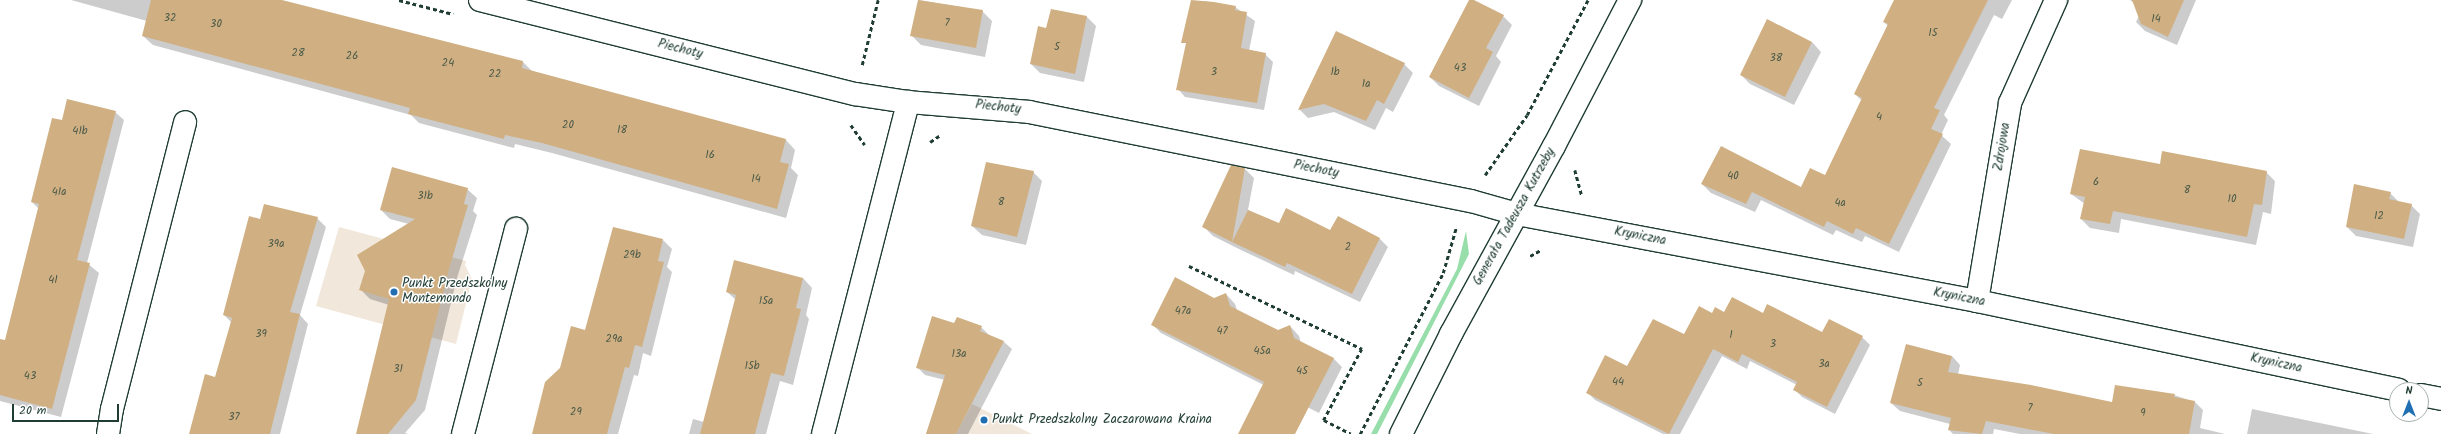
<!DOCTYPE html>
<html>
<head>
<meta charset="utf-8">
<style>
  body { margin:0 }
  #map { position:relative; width:2441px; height:434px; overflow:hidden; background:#fff; font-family:Kalam,sans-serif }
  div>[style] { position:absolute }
  .built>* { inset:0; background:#f1e7da }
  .green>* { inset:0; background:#97deab }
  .shadow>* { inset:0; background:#0003 }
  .building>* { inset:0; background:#d0b083 }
  .path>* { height:2.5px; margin-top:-1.25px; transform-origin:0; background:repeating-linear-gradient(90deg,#1f3d34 0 4px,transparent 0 7px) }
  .roads { filter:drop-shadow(1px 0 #1f3d34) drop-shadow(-1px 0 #1f3d34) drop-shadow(0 1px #1f3d34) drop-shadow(0 -1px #1f3d34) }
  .minor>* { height:22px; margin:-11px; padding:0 11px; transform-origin:11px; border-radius:11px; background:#fff }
  .tertiary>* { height:22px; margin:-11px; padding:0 11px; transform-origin:11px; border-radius:11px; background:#fff }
  .dots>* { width:11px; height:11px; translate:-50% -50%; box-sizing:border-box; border:2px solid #fff; border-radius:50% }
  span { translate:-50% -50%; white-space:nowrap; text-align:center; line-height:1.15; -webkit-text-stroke:3px #fff; paint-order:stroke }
  .number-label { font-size:11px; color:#4b5a48 }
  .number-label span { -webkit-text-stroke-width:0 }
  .street-label { font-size:13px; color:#1f3d34 }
  .poi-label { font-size:13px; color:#1f3d34 }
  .left { translate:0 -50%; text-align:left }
  .north { position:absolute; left:2389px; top:382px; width:40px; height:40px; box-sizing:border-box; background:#fff; border:1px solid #a5b1ae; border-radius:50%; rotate:0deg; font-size:11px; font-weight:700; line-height:16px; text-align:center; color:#1f3d34 }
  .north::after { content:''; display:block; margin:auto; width:14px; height:18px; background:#1f6fb2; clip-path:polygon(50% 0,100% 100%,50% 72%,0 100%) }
  .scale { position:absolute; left:12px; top:404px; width:107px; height:18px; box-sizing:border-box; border:2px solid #1f3d34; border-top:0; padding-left:5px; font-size:12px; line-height:14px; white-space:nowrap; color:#1f3d34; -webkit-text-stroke:3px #fff; paint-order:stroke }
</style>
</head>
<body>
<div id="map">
  <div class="built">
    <div style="clip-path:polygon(339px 227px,466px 261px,465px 265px,472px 279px,456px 344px,316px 306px)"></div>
    <div style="clip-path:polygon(972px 404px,1032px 434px,956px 434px)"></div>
  </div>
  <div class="green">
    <div style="clip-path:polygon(1466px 231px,1469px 254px,1377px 434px,1371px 434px,1457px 269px)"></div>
  </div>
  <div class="shadow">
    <div style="clip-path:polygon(71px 0,278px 0,523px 62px,532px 71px,786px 140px,795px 150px,791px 168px,798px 175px,786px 218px,552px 153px,515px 144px,514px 148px,419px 123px,411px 115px,153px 45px,143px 36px,147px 21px)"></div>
    <div style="clip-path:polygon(919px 0,982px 11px,992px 21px,985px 57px,921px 45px,912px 36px)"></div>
    <div style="clip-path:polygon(1471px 0,1503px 16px,1512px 25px,1496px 56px,1501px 62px,1479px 106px,1439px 86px,1430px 77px)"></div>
    <div style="clip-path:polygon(1895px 0,2012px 0,2002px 19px,1994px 15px,1944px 115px,1948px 120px,1941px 135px,1951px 144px,1899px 252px,1865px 236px,1862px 242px,1836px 230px,1833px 235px,1761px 200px,1755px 212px,1711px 193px,1702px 184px,1801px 188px,1826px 176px,1862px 101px,1855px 94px,1888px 26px,1884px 22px)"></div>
    <div style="clip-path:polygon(2130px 0,2196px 0,2177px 45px,2145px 31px,2136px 22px,2142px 9px)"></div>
    <div style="clip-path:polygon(1205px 1px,1235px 7px,1255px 21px,1249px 51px,1265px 54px,1273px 62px,1264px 110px,1185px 97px,1178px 89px,1189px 31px)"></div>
    <div style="clip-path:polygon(1087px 17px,1096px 26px,1084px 82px,1040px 73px,1031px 64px,1047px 30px)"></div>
    <div style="clip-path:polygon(1812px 42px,1821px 52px,1794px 105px,1750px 84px,1741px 75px)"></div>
    <div style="clip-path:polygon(1404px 64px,1413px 73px,1393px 112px,1386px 108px,1375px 130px,1334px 112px,1308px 118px,1299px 109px)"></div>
    <div style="clip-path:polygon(115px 112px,124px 120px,87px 263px,99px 273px,61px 417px,0 401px,0 340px,5px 342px,39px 209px,32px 202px,63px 121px)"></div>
    <div style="clip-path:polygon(2160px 165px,2266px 172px,2275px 181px,2271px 214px,2263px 212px,2256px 245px,2121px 219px,2119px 233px,2090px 228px,2081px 219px,2085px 204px,2071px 194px)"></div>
    <div style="clip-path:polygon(1245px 169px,1254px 178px,1248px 210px,1279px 225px,1379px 238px,1388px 247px,1360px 302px,1295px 271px,1294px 275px,1241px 250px,1213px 236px,1204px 227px)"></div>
    <div style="clip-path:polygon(1033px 172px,1042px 181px,1026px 245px,982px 235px,972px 226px)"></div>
    <div style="clip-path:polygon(467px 189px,477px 198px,473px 211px,477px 215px,457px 278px,425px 410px,405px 433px,408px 434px,357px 434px,389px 305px,370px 299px,361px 290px,409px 224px,390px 219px,381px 210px)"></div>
    <div style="clip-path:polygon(2390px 193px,2399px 202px,2411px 205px,2420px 214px,2413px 247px,2356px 236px,2347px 227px)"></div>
    <div style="clip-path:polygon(317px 218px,326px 227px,300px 315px,308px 324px,280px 434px,190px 434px,216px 378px,232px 323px,224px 315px,261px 220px)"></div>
    <div style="clip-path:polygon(663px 240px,672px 249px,667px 267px,672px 272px,651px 356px,643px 353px,638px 376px,634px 375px,618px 434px,542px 434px,561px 368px,586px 331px)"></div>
    <div style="clip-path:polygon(803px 278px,812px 288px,806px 315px,809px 319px,793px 385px,780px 381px,766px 434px,689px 434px,693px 419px,704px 422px,736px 300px,727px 292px)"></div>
    <div style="clip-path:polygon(1226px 294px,1235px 304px,1237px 310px,1278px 331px,1290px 326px,1299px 336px,1301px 343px,1333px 358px,1342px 367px,1319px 413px,1161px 333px,1152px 324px)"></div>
    <div style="clip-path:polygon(1712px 314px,1764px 314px,1823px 334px,1862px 337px,1870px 345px,1835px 414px,1802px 397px,1794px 389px,1797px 385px,1750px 361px,1747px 369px,1722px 356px,1680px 434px,1663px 434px,1595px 400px,1587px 392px,1685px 335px)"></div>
    <div style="clip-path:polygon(955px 325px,981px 327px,989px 335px,1004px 342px,1012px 349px,968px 434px,926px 434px,945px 380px,925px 375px,917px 367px)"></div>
    <div style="clip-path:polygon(1952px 356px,1960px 365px,1958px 375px,2113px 403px,2174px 395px,2195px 402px,2203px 410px,2200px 428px,2225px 434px,2020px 434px,1994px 429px,1993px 434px,1953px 434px,1949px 430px,1950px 424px,1900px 411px,1891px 403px)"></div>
    <div style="clip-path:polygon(2252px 409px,2373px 434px,2247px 434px)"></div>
  </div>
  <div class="building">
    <div style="clip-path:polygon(151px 0,282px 0,523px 61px,522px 68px,786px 139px,780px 162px,789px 164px,777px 209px,542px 143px,505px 135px,504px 139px,408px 114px,410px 108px,142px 36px)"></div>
    <div style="clip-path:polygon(918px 0,983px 10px,976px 48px,910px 36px)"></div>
    <div style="clip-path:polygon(1191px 0,1214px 2px,1236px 6px,1235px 10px,1247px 12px,1241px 48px,1266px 53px,1257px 103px,1176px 90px,1186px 43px,1181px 43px)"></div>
    <div style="clip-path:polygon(1469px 0,1474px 0,1504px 15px,1486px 48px,1493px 52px,1469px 98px,1429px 77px)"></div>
    <div style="clip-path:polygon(1894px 0,1988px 0,1934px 108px,1940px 110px,1931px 129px,1943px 134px,1889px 244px,1856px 228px,1853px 234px,1827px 221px,1824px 227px,1752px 192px,1746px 204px,1701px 184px,1721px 146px,1801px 187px,1810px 168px,1825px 175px,1862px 98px,1854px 94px,1888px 24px,1883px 22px)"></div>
    <div style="clip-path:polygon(2132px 0,2184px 0,2168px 37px,2141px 24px)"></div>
    <div style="clip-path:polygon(1051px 9px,1087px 16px,1075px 74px,1030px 64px,1038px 26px,1046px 28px)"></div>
    <div style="clip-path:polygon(1767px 19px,1812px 42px,1785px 97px,1740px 75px)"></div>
    <div style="clip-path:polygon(1336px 31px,1405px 63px,1384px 104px,1377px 100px,1366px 121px,1324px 104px,1298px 110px)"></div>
    <div style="clip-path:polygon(67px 99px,116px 111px,77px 260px,90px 263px,52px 409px,0 395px,0 339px,5px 340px,39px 204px,31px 202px,52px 118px,62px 120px)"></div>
    <div style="clip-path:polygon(2080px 149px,2160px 164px,2162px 151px,2267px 171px,2262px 205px,2254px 204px,2247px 237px,2113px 211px,2110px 224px,2080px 219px,2085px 197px,2070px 194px)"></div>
    <div style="clip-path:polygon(986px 162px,1034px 171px,1017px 237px,971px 226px)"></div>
    <div style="clip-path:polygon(1231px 165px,1245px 168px,1232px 242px,1202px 227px)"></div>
    <div style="clip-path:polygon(392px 167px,468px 188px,464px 204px,468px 205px,449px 269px,416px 400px,388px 434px,356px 434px,389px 299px,359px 290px,365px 271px,357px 255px,415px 219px,380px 210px)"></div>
    <div style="clip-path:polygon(2354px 184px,2391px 192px,2389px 199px,2412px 204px,2404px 239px,2346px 227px)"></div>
    <div style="clip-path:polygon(264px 204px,318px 217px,290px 312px,300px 314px,270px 434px,189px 434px,205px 374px,215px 377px,232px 318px,223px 315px,249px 216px,260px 219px)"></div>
    <div style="clip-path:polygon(1286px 208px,1330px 230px,1338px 216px,1380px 238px,1352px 294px,1287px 263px,1285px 267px,1232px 242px,1248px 210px,1279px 223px)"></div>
    <div style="clip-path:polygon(613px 227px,663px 239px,658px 261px,664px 262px,642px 347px,635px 345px,629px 368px,625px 367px,607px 434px,532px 434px,545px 382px,560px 368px,571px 326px,585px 330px)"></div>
    <div style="clip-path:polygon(734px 260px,803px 278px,796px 308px,801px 309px,784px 376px,771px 373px,755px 434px,700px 434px,736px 295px,726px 292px)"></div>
    <div style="clip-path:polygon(1175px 277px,1214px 298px,1226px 293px,1230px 306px,1278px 330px,1290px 325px,1294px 338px,1334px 358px,1295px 434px,1238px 434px,1264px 382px,1151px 325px)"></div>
    <div style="clip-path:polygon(1732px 297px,1763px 313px,1767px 304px,1822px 332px,1829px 319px,1863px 336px,1827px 407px,1793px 390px,1797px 382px,1742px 354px,1738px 362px,1713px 349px,1669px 434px,1586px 393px,1605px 355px,1627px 366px,1653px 319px,1684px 334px,1699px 306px,1712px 313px,1715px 307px,1724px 312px)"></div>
    <div style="clip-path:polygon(932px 316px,954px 323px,957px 317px,982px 326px,980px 331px,1004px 341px,956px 434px,926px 434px,945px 375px,916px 368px)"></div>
    <div style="clip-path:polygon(1906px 344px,1952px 356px,1948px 372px,2031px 385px,2112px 402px,2115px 385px,2175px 394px,2174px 397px,2195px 401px,2189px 434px,2054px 434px,1986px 421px,1982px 434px,1948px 430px,1951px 418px,1890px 403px)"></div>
  </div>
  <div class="path">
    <div style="left:399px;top:0;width:56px;rotate:14.5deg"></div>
    <div style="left:862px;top:65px;width:67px;rotate:-76.2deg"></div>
    <div style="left:851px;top:125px;width:24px;rotate:55deg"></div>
    <div style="left:930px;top:142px;width:11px;rotate:-34deg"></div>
    <div style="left:1575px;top:170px;width:27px;rotate:75deg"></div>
    <div style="left:1485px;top:175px;width:73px;rotate:-55deg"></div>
    <div style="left:1527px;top:115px;width:130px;rotate:-62.1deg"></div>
    <div style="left:1530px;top:256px;width:13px;rotate:-29deg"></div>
    <div style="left:1189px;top:266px;width:192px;rotate:25.6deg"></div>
    <div style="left:1362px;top:349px;width:81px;rotate:118.2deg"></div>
    <div style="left:1324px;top:420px;width:30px;rotate:27deg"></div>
    <div style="left:1360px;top:434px;width:181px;rotate:-62.7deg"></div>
    <div style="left:1443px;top:273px;width:47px;rotate:-73.9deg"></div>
  </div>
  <div class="roads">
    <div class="minor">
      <div style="left:480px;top:0;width:387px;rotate:14.1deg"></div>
      <div style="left:855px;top:94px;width:54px;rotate:8.6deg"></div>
      <div style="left:908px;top:102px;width:121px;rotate:4.7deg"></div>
      <div style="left:1029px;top:112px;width:451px;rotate:11.4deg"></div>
      <div style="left:1471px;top:201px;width:48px;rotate:15.8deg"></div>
      <div style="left:1517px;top:214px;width:468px;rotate:10.7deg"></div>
      <div style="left:1977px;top:301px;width:431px;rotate:11.9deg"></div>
      <div style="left:1977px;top:301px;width:201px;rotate:-80.5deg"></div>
      <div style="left:2010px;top:103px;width:113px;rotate:-65.9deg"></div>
      <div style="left:2421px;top:395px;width:20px;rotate:11deg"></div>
      <div style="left:108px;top:434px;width:25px;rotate:-81deg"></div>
      <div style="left:112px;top:409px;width:296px;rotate:-75.7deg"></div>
      <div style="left:463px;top:434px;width:212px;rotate:-75.5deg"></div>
      <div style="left:823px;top:434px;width:343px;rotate:-75.6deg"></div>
    </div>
    <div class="tertiary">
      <div style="left:1401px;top:434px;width:112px;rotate:-63.4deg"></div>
      <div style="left:1451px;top:334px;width:214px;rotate:-61.3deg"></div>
      <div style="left:1554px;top:146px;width:165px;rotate:-62.5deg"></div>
    </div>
  </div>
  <div class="dots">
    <div style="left:394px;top:292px;background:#1f6fb2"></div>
    <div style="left:984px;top:420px;background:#1f6fb2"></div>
  </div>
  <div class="number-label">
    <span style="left:170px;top:18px">32</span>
    <span style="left:2156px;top:19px">14</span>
    <span style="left:947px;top:23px">7</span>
    <span style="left:216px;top:24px">30</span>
    <span style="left:1933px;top:33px">15</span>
    <span style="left:1057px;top:47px">5</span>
    <span style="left:298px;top:53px">28</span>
    <span style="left:352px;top:56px">26</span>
    <span style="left:1776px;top:58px">38</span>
    <span style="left:448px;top:63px">24</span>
    <span style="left:1460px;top:68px">43</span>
    <span style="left:1214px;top:72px">3</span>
    <span style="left:1335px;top:72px">1b</span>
    <span style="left:495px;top:74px">22</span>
    <span style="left:1366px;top:84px">1a</span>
    <span style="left:1879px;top:117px">4</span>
    <span style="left:568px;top:125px">20</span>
    <span style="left:622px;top:130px">18</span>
    <span style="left:80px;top:131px">41b</span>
    <span style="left:710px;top:155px">16</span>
    <span style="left:1733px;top:176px">40</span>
    <span style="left:756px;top:179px">14</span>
    <span style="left:2096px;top:182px">6</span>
    <span style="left:2187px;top:190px">8</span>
    <span style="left:59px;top:192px">41a</span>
    <span style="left:425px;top:196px">31b</span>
    <span style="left:2232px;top:199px">10</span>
    <span style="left:1001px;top:202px">8</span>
    <span style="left:1840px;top:203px">4a</span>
    <span style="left:2379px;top:216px">12</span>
    <span style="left:276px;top:244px">39a</span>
    <span style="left:1348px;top:247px">2</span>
    <span style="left:632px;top:255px">29b</span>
    <span style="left:53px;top:280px">41</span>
    <span style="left:766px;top:301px">15a</span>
    <span style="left:1183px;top:311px">47a</span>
    <span style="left:1222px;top:331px">47</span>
    <span style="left:261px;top:334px">39</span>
    <span style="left:1731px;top:335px">1</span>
    <span style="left:614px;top:339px">29a</span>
    <span style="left:1773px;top:344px">3</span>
    <span style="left:1262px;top:351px">45a</span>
    <span style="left:959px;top:354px">13a</span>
    <span style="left:1824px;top:364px">3a</span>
    <span style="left:752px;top:366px">15b</span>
    <span style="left:398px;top:369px">31</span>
    <span style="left:1302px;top:371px">45</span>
    <span style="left:30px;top:376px">43</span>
    <span style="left:1618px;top:382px">44</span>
    <span style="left:1920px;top:383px">5</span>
    <span style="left:2030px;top:408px">7</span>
    <span style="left:576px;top:412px">29</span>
    <span style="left:2143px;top:413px">9</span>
    <span style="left:234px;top:417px">37</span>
  </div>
  <div class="street-label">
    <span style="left:680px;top:50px;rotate:14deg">Piechoty</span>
    <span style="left:998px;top:108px;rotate:6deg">Piechoty</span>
    <span style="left:2003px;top:147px;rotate:-81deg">Zdrojowa</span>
    <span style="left:1316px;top:170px;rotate:11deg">Piechoty</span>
    <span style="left:1515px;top:217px;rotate:-61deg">Generała Tadeusza Kutrzeby</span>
    <span style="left:1640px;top:237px;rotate:11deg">Kryniczna</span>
    <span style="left:1959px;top:298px;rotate:11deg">Kryniczna</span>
    <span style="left:2276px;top:364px;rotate:12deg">Kryniczna</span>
  </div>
  <div class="poi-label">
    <span class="left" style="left:402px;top:292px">Punkt Przedszkolny<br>Montemondo</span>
    <span class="left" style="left:992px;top:420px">Punkt Przedszkolny Zaczarowana Kraina</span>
  </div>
  <div class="north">N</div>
  <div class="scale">20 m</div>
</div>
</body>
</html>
